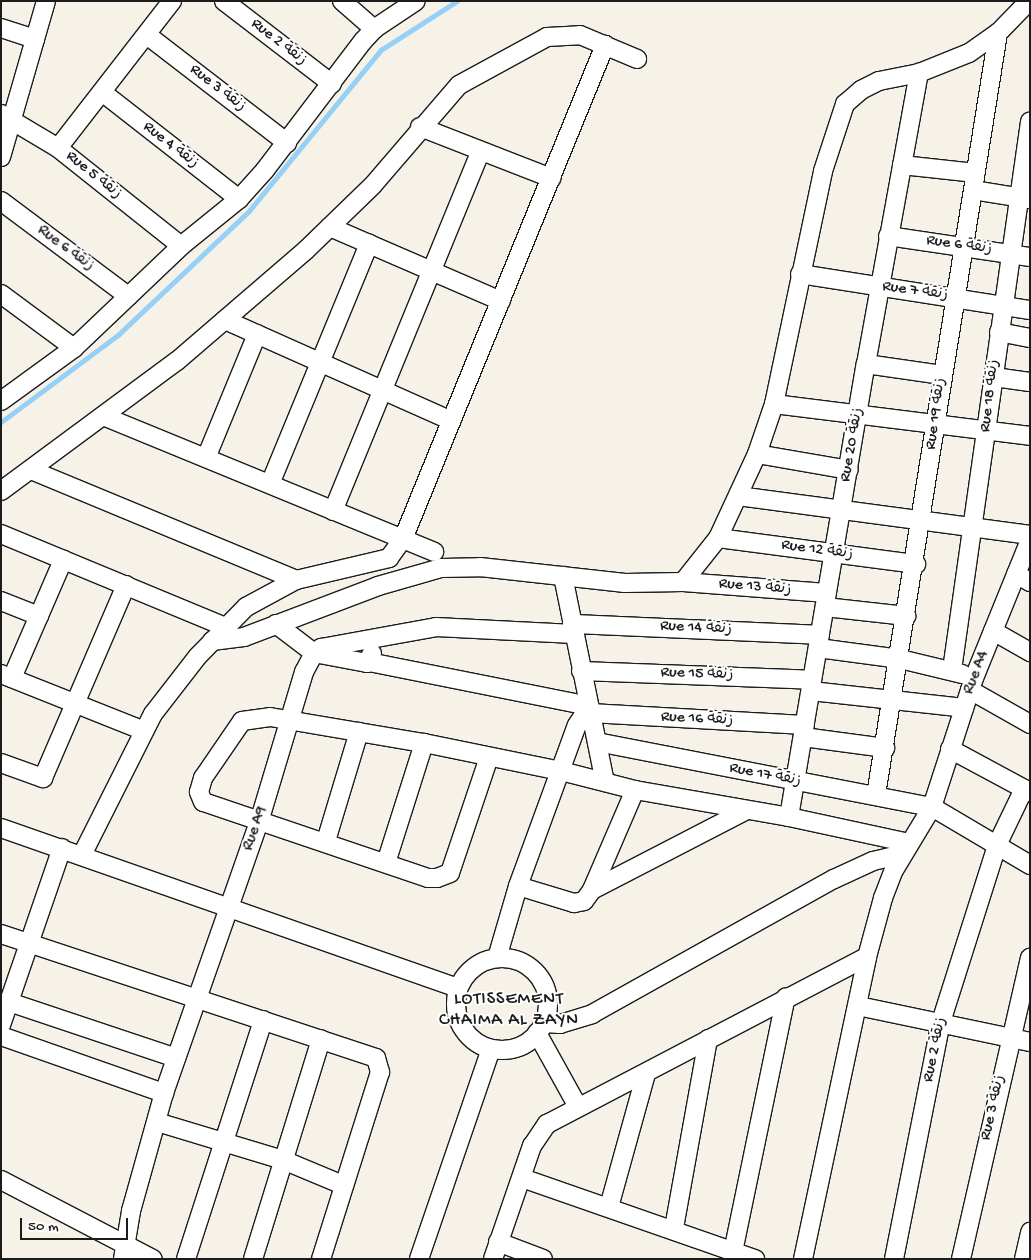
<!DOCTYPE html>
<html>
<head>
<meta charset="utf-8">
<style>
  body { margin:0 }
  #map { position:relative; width:1031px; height:1260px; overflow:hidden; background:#f6f2e8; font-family:"Gochi Hand","Playpen Sans Arabic",sans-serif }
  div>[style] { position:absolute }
  .stream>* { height:4.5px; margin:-2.25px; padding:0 2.25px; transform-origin:2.25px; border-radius:2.25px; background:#96d0f6 }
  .roads { filter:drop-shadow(1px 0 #1c1c1c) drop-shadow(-1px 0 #1c1c1c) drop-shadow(0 1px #1c1c1c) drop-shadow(0 -1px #1c1c1c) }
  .minor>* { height:18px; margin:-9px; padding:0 9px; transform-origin:9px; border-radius:9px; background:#fff }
  .minor>.ring { margin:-9px; padding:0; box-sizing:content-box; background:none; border:18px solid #fff; border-radius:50% }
  span { translate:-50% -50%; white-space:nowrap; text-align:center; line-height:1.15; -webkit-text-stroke:4px #fff; paint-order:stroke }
  .street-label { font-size:16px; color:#1c1c1c }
  .neighbourhood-label { font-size:18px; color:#1c1c1c; letter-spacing:1px }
  .frame { position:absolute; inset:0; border:2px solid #1c1c1c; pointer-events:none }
  .scale { position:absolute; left:20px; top:1218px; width:108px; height:22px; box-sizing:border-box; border:2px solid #1c1c1c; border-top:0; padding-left:6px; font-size:15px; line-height:18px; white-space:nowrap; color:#1c1c1c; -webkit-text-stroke:4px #fff; paint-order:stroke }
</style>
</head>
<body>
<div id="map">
  <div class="stream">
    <div style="left:1px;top:422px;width:146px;rotate:-36.6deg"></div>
    <div style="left:118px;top:335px;width:180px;rotate:-43.4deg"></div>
    <div style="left:249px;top:211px;width:208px;rotate:-50.7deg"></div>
    <div style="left:381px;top:50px;width:90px;rotate:-32.8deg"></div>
  </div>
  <div class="roads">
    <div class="minor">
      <div style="left:224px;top:1px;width:136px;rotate:37.5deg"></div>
      <div style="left:342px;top:1px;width:43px;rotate:41.2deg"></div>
      <div style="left:1px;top:28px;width:36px;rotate:18deg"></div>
      <div style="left:147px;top:35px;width:177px;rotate:37.6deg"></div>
      <div style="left:102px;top:92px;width:174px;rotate:38deg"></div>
      <div style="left:1px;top:114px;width:66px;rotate:30.8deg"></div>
      <div style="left:58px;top:148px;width:157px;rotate:38.5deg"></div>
      <div style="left:420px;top:127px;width:141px;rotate:21.3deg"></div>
      <div style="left:58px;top:148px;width:186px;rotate:-52.2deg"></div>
      <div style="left:1px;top:157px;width:162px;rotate:-73.9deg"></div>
      <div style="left:902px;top:165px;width:74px;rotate:6.2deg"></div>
      <div style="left:973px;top:190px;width:57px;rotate:9.1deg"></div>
      <div style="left:1px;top:201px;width:159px;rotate:36.8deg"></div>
      <div style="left:330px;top:227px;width:186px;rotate:23.4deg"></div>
      <div style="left:888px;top:236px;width:144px;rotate:8.4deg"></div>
      <div style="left:800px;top:274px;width:233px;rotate:8.9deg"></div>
      <div style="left:1px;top:294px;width:91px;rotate:36.5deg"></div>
      <div style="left:225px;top:320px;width:248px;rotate:24deg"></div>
      <div style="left:999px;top:332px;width:32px;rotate:11deg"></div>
      <div style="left:866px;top:364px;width:77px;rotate:8.2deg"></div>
      <div style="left:994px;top:377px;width:36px;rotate:8deg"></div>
      <div style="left:1px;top:401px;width:90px;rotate:-36deg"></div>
      <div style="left:74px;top:348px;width:148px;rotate:-43.6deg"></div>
      <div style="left:181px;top:246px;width:75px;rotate:-39deg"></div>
      <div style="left:239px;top:199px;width:39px;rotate:-48deg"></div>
      <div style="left:265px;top:170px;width:162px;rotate:-52.8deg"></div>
      <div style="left:363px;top:41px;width:16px;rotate:-47deg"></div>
      <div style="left:374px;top:29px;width:50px;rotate:-33.7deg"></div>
      <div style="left:774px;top:404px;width:258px;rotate:7.1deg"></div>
      <div style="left:103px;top:416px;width:358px;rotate:22.3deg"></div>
      <div style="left:757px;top:454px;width:93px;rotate:9.9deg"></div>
      <div style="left:206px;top:458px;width:134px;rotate:-67.6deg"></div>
      <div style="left:31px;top:470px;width:287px;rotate:22.5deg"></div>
      <div style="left:270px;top:484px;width:260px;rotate:-67.6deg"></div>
      <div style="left:1px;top:491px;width:219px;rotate:-36.5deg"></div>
      <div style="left:177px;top:361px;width:170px;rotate:-40.7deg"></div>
      <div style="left:306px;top:250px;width:93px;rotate:-44.1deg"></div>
      <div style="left:373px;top:185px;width:132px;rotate:-49.3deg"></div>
      <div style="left:459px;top:85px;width:100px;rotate:-28.6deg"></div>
      <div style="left:547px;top:37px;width:33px;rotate:-3deg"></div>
      <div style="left:580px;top:35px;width:62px;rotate:22.8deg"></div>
      <div style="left:738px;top:496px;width:295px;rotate:7.6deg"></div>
      <div style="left:333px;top:511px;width:389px;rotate:-67.7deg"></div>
      <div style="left:1px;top:534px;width:243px;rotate:22.5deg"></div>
      <div style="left:718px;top:538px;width:200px;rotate:7.5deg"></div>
      <div style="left:1016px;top:574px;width:16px;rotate:30deg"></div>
      <div style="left:563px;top:576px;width:210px;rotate:78.5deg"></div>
      <div style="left:683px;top:582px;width:56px;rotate:-51.5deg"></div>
      <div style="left:718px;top:538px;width:93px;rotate:-65.1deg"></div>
      <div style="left:757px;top:454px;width:53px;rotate:-71.2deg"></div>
      <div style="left:774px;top:404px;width:238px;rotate:-78.1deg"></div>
      <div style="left:823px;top:171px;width:71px;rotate:-71.8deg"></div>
      <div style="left:845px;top:104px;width:21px;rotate:-41deg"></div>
      <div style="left:861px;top:90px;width:20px;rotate:-27deg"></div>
      <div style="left:879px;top:81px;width:41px;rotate:-11.3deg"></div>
      <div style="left:919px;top:73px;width:54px;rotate:-21.8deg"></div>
      <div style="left:969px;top:53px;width:35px;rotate:-35deg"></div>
      <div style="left:998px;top:33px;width:45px;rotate:-45.9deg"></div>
      <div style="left:1px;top:601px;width:41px;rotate:21.5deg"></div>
      <div style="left:825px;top:607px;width:82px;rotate:6.3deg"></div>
      <div style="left:276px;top:624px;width:48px;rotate:37.3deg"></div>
      <div style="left:314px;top:653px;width:54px;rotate:10.7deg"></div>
      <div style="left:367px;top:663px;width:11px;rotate:-63deg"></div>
      <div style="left:572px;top:624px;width:248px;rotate:2.5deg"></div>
      <div style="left:993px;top:631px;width:43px;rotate:29.6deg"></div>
      <div style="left:212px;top:641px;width:32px;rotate:-7deg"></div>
      <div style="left:244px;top:637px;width:143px;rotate:-20.8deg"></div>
      <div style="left:378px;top:586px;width:66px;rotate:-15.9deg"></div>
      <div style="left:441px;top:568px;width:39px;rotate:-1deg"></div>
      <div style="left:480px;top:567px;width:146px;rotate:6.3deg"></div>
      <div style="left:625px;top:583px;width:58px;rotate:-1deg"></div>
      <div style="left:683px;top:582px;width:144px;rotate:4.4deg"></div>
      <div style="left:818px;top:648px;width:83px;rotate:7.6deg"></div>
      <div style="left:900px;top:659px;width:64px;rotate:13.6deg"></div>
      <div style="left:369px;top:662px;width:224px;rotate:11.3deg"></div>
      <div style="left:952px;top:670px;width:554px;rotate:-81.9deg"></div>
      <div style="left:581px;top:671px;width:231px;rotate:2.2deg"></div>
      <div style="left:1px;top:674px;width:154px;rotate:21.7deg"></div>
      <div style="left:12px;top:678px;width:129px;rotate:-66.6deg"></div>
      <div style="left:970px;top:690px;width:69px;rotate:29.5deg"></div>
      <div style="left:811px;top:691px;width:154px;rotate:6.3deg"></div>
      <div style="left:803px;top:737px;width:83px;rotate:7.6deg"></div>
      <div style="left:597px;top:742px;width:341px;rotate:11deg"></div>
      <div style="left:932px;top:807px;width:114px;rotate:30.6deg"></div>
      <div style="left:950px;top:749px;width:91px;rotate:28.3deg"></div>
      <div style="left:489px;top:757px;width:122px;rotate:108.6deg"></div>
      <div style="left:450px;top:873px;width:14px;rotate:159deg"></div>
      <div style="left:437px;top:878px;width:9px;rotate:180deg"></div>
      <div style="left:428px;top:878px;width:237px;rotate:-161.3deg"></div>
      <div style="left:203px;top:802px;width:11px;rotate:-112deg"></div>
      <div style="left:199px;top:792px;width:15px;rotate:-74deg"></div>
      <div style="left:203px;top:778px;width:69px;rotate:-55.6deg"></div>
      <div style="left:242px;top:721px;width:28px;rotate:-8deg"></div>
      <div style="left:270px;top:717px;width:156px;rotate:9.6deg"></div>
      <div style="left:424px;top:743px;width:140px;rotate:11.6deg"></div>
      <div style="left:561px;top:771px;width:76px;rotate:14.4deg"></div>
      <div style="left:635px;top:790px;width:156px;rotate:9.9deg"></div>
      <div style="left:789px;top:817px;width:123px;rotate:12.2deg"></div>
      <div style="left:1px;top:763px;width:45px;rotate:19.7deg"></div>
      <div style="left:43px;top:778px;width:210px;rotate:-66.7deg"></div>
      <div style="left:635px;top:790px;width:109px;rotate:113.3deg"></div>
      <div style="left:592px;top:890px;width:172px;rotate:-27.3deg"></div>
      <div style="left:876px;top:795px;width:772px;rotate:-80.9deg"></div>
      <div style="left:789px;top:817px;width:459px;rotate:-80.4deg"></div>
      <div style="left:866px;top:364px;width:296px;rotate:-79.7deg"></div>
      <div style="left:1px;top:828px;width:484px;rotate:19.3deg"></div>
      <div style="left:326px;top:841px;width:114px;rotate:-73.2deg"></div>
      <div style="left:82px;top:855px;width:158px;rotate:-63.3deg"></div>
      <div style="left:153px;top:714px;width:73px;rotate:-52.2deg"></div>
      <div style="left:198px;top:656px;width:69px;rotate:-45.6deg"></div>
      <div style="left:246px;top:607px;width:57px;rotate:-28.4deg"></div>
      <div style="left:296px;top:580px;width:96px;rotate:-13.3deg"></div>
      <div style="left:389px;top:558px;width:24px;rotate:-54deg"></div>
      <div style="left:403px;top:539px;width:534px;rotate:-67.76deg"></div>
      <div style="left:386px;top:863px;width:126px;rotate:-72.4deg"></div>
      <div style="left:518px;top:886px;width:59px;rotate:16.9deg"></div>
      <div style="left:574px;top:903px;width:10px;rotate:-11deg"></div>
      <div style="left:584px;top:901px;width:14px;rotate:-54deg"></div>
      <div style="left:1px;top:934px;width:395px;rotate:18.3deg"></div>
      <div style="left:376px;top:1058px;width:15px;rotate:74deg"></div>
      <div style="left:380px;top:1072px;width:196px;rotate:107.5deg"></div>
      <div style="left:497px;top:958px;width:75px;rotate:-73.7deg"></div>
      <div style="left:518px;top:886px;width:171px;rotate:-69.9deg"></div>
      <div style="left:577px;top:725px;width:11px;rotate:-56deg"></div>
      <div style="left:583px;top:716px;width:8px;rotate:-23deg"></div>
      <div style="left:590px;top:713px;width:215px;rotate:3.2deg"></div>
      <div class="ring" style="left:456px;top:958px;width:74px;height:74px"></div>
      <div style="left:9px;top:1002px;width:176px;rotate:18.5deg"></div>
      <div style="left:858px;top:1006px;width:176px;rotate:11.8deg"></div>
      <div style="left:544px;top:1023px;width:16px;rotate:4deg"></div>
      <div style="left:560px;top:1024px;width:34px;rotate:-17deg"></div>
      <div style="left:592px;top:1014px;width:277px;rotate:-29.2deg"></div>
      <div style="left:834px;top:879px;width:43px;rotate:-24.8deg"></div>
      <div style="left:873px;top:861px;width:31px;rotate:-13deg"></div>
      <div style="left:1px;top:1025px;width:187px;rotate:-71deg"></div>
      <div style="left:537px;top:1033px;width:85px;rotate:61deg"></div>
      <div style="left:1px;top:1036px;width:173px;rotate:19.3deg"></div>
      <div style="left:157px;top:1122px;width:132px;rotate:16.8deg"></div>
      <div style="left:283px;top:1160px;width:65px;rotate:22.6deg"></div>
      <div style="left:522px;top:1178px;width:247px;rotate:19.2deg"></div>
      <div style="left:1px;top:1180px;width:171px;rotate:27.5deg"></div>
      <div style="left:609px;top:1207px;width:138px;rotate:-74.5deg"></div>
      <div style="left:674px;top:1228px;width:192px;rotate:-79.8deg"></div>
      <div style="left:498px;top:1242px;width:48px;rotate:20.7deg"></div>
      <div style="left:733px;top:1252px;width:260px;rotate:-78.3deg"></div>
      <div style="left:123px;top:1259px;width:49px;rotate:-80.5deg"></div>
      <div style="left:131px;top:1211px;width:123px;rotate:-74.4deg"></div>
      <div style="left:164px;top:1093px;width:287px;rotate:-70.7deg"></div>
      <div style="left:259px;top:822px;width:157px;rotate:-73.3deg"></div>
      <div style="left:304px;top:672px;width:21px;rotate:-62deg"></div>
      <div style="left:314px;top:653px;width:9px;rotate:-36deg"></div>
      <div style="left:321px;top:648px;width:117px;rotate:-10.3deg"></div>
      <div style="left:436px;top:627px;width:138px;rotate:2.9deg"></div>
      <div style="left:186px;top:1259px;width:251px;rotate:-72.1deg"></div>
      <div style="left:253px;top:1259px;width:230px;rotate:-72.8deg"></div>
      <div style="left:419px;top:1259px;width:222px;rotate:-71.1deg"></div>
      <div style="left:493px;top:1259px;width:120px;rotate:-71deg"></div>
      <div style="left:532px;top:1146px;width:27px;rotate:-56deg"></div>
      <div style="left:547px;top:1124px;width:361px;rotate:-27.6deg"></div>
      <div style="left:803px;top:1259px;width:309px;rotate:-78deg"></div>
      <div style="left:867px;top:957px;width:61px;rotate:-74.8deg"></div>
      <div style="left:883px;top:898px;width:30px;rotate:-69deg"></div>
      <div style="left:894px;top:870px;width:74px;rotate:-58.9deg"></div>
      <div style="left:932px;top:807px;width:136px;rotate:-72deg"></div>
      <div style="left:974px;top:678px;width:149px;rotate:-67.9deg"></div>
      <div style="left:894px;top:1259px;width:242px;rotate:-78.8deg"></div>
      <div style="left:941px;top:1022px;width:186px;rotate:-72.4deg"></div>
      <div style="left:997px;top:845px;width:62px;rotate:-64.3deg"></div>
      <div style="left:961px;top:1259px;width:309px;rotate:-77.1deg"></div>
      <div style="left:1024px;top:1259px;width:28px;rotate:-77deg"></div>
    </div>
  </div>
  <div class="street-label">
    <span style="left:278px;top:43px;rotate:38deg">Rue 2 زنقة</span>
    <span style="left:217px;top:89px;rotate:38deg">Rue 3 زنقة</span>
    <span style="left:170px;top:146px;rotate:38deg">Rue 4 زنقة</span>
    <span style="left:93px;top:176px;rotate:39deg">Rue 5 زنقة</span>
    <span style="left:959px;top:246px;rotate:8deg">Rue 6 زنقة</span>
    <span style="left:65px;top:249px;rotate:37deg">Rue 6 زنقة</span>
    <span style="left:915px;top:292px;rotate:8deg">Rue 7 زنقة</span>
    <span style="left:991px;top:396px;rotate:-83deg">Rue 18 زنقة</span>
    <span style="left:937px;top:414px;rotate:-82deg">Rue 19 زنقة</span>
    <span style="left:853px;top:445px;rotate:-80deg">Rue 20 زنقة</span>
    <span style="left:817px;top:551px;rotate:8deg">Rue 12 زنقة</span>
    <span style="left:755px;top:588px;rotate:5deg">Rue 13 زنقة</span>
    <span style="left:696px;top:629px;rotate:3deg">Rue 14 زنقة</span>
    <span style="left:977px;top:673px;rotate:-69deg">Rue A4</span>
    <span style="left:697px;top:675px;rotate:2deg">Rue 15 زنقة</span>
    <span style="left:697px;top:720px;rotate:3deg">Rue 16 زنقة</span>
    <span style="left:765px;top:776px;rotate:11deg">Rue 17 زنقة</span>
    <span style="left:256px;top:829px;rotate:-71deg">Rue A9</span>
    <span style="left:936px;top:1050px;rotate:-78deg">Rue 2 زنقة</span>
    <span style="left:994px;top:1108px;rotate:-77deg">Rue 3 زنقة</span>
  </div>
  <div class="neighbourhood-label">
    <span style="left:509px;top:1011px">LOTISSEMENT<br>CHAIMA AL ZAYN</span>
  </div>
  <div class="frame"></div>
  <div class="scale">50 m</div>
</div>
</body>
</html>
